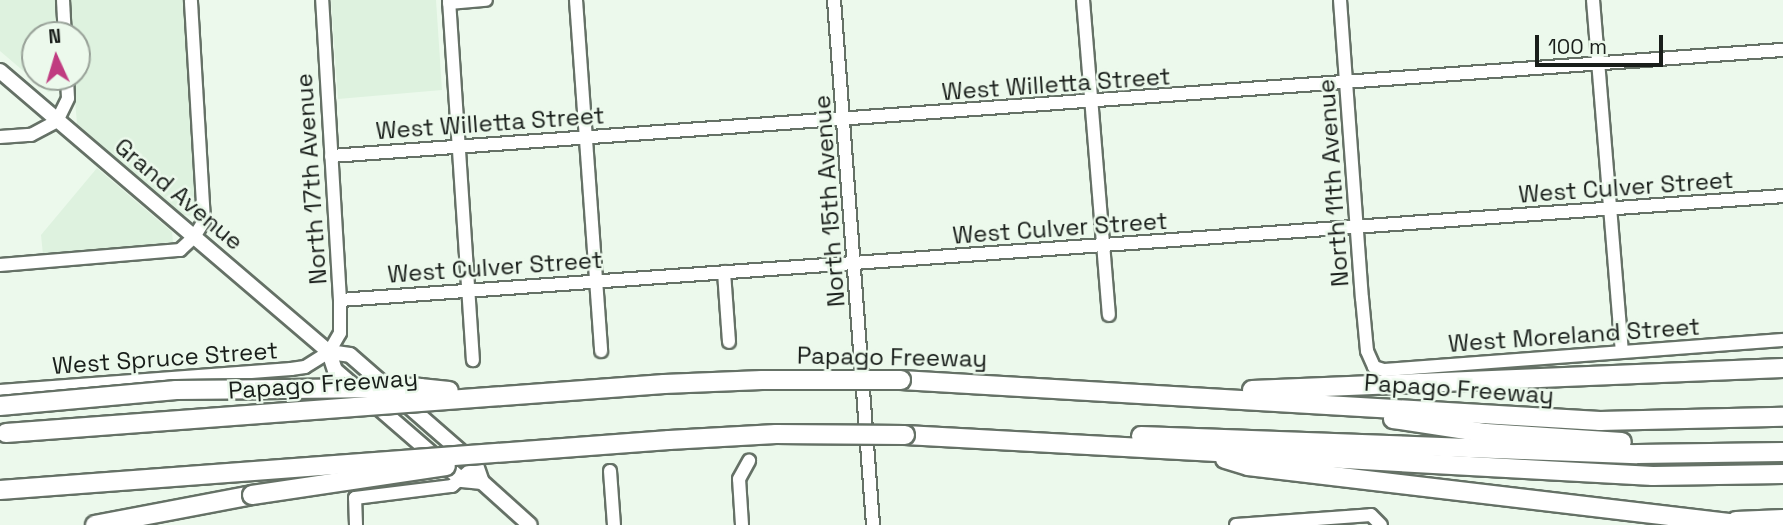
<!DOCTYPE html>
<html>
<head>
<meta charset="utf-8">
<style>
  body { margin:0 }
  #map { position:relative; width:1783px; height:525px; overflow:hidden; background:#ecf9ec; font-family:"Space Grotesk",sans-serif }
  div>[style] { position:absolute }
  .built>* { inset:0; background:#def2df }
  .roads { filter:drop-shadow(2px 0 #657166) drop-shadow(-2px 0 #657166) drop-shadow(0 2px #657166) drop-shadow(0 -2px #657166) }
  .minor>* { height:12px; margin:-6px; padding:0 6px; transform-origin:6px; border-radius:6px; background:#fff }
  .major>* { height:14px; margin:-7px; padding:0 7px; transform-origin:7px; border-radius:7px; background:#fff }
  .highway>* { height:18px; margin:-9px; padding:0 9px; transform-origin:9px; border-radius:9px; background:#fff }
  .bridges { filter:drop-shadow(2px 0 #657166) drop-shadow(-2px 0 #657166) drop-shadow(0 2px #657166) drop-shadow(0 -2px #657166) }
  .highway-bridge>* { height:18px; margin:-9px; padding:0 9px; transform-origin:9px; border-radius:9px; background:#fff }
  span { translate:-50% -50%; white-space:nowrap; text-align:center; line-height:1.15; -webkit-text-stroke:5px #ecf9ec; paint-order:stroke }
  .street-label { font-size:24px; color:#191e1a }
  .north { position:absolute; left:21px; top:21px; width:70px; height:70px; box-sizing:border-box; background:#ecf9ec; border:2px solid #98a198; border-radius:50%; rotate:356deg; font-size:19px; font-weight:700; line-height:28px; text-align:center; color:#191e1a }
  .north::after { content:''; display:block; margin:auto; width:24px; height:32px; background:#c03b80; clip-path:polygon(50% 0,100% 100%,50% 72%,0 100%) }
  .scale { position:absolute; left:1535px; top:35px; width:128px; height:32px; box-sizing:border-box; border:4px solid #191e1a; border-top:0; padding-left:9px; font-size:21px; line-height:24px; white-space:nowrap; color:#191e1a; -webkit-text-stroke:5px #ecf9ec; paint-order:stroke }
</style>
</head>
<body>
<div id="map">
  <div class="built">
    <div style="clip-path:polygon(0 0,55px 0,57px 35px,35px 35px,35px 77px,58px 77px,57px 90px,48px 92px,0 51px)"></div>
    <div style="clip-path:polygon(70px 0,184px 0,196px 211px,194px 216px,183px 215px,77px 124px,73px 77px,77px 77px,77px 35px,71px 35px)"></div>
    <div style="clip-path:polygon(331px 0,436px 0,442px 90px,338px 99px)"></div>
    <div style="clip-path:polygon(97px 168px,172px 232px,173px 242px,43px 255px,41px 235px)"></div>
  </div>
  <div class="roads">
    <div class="minor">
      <div style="left:63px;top:0;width:35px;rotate:87deg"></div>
      <div style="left:449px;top:0;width:361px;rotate:86.2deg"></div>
      <div style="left:576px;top:0;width:352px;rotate:85.9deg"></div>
      <div style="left:834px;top:0;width:526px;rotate:85.75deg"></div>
      <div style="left:1083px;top:0;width:316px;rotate:85.3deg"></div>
      <div style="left:1340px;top:0;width:299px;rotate:85.8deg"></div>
      <div style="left:1362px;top:298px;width:53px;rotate:84.6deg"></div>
      <div style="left:1367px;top:351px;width:17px;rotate:66deg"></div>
      <div style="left:1374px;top:367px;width:10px;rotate:17deg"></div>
      <div style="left:1384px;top:370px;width:400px;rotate:-4.3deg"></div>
      <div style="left:1593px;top:0;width:353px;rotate:85.3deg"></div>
      <div style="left:449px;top:3px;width:37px;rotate:-5deg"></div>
      <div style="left:0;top:137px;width:31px;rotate:-4deg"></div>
      <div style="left:31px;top:135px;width:30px;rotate:-28deg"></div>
      <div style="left:57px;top:121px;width:25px;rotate:-64deg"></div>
      <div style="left:68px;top:98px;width:21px;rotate:-93deg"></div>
      <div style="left:331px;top:156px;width:1456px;rotate:-4.18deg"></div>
      <div style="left:0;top:265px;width:181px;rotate:-4.8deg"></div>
      <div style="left:180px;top:250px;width:19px;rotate:-43deg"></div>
      <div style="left:194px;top:237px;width:19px;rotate:-58deg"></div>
      <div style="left:204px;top:221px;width:221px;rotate:-93.4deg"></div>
      <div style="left:724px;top:272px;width:70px;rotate:85.9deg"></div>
      <div style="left:340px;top:300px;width:1447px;rotate:-4.12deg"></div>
      <div style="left:0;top:391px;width:292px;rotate:-4.3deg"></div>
      <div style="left:291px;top:369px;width:14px;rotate:-8deg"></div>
      <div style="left:305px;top:367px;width:28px;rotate:-32deg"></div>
      <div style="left:329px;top:352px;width:22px;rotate:-60deg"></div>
      <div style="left:340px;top:333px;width:33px;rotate:-90deg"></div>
      <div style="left:340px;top:300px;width:301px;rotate:-93.4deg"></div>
      <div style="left:610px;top:471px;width:54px;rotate:85.8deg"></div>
      <div style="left:356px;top:525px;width:27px;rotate:-92deg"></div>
      <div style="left:355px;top:498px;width:98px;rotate:-7.1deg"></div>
      <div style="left:452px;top:486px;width:32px;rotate:-41deg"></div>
      <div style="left:742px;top:525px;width:46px;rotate:-93.7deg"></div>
      <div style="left:739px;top:479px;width:21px;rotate:-61deg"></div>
      <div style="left:1236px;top:525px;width:135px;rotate:-4.2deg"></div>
      <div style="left:1371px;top:515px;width:14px;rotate:45deg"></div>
    </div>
    <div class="major">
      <div style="left:0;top:71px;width:433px;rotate:40.5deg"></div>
      <div style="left:329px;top:352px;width:19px;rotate:72deg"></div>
      <div style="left:335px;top:370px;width:168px;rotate:40.9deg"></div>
      <div style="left:462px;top:480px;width:20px;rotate:6deg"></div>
      <div style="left:329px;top:352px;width:21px;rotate:8deg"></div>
      <div style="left:350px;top:355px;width:167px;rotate:41.1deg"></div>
      <div style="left:476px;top:465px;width:18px;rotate:71deg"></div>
      <div style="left:482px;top:482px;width:64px;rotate:41.9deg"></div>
    </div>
    <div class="highway">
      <div style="left:901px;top:380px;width:700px;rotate:3.36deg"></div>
      <div style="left:1600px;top:421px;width:183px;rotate:-1.3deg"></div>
      <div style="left:1252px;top:390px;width:531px;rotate:-2.37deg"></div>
      <div style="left:1393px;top:419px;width:94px;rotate:8.6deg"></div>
      <div style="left:1486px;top:433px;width:136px;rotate:3.8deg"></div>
      <div style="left:905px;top:435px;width:749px;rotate:3.14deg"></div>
      <div style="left:1653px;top:476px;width:130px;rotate:-0.9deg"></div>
      <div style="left:1141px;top:436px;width:496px;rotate:2.1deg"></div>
      <div style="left:1637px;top:454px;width:146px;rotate:-0.8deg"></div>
      <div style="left:1225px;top:459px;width:24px;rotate:17deg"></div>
      <div style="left:1248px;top:466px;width:501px;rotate:6.76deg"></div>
      <div style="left:1736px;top:521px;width:47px;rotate:-2.4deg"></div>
      <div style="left:95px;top:525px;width:160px;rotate:-10.8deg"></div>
    </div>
  </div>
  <div class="bridges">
    <div class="highway-bridge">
      <div style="left:0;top:406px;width:177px;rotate:-5.2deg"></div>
      <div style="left:176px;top:390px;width:244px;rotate:-0.5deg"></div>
      <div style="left:420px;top:388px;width:29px;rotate:6deg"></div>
      <div style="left:6px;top:433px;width:660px;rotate:-4.26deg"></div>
      <div style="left:664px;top:384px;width:98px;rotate:-2.3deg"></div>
      <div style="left:762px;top:380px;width:139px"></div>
      <div style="left:0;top:490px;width:671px;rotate:-4.27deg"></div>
      <div style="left:669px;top:440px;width:107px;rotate:-3.2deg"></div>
      <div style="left:776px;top:434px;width:129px;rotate:0.4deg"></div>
      <div style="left:252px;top:495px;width:196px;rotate:-8.5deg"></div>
    </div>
  </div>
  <div class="street-label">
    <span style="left:1056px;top:84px;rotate:-4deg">West Willetta Street</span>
    <span style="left:490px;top:123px;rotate:-4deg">West Willetta Street</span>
    <span style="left:311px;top:179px;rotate:-94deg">North 17th Avenue</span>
    <span style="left:1333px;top:183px;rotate:-94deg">North 11th Avenue</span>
    <span style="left:1626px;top:187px;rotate:-4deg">West Culver Street</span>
    <span style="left:179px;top:194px;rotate:40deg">Grand Avenue</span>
    <span style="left:829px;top:201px;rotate:-94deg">North 15th Avenue</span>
    <span style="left:1060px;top:228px;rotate:-4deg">West Culver Street</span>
    <span style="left:495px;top:267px;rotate:-4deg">West Culver Street</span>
    <span style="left:1574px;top:335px;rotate:-4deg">West Moreland Street</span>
    <span style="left:892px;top:357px;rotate:1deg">Papago Freeway</span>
    <span style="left:165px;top:358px;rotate:-4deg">West Spruce Street</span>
    <span style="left:323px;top:384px;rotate:-4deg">Papago Freeway</span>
    <span style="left:1459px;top:389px;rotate:4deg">Papago Freeway</span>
  </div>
  <div class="north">N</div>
  <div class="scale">100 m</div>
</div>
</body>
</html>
